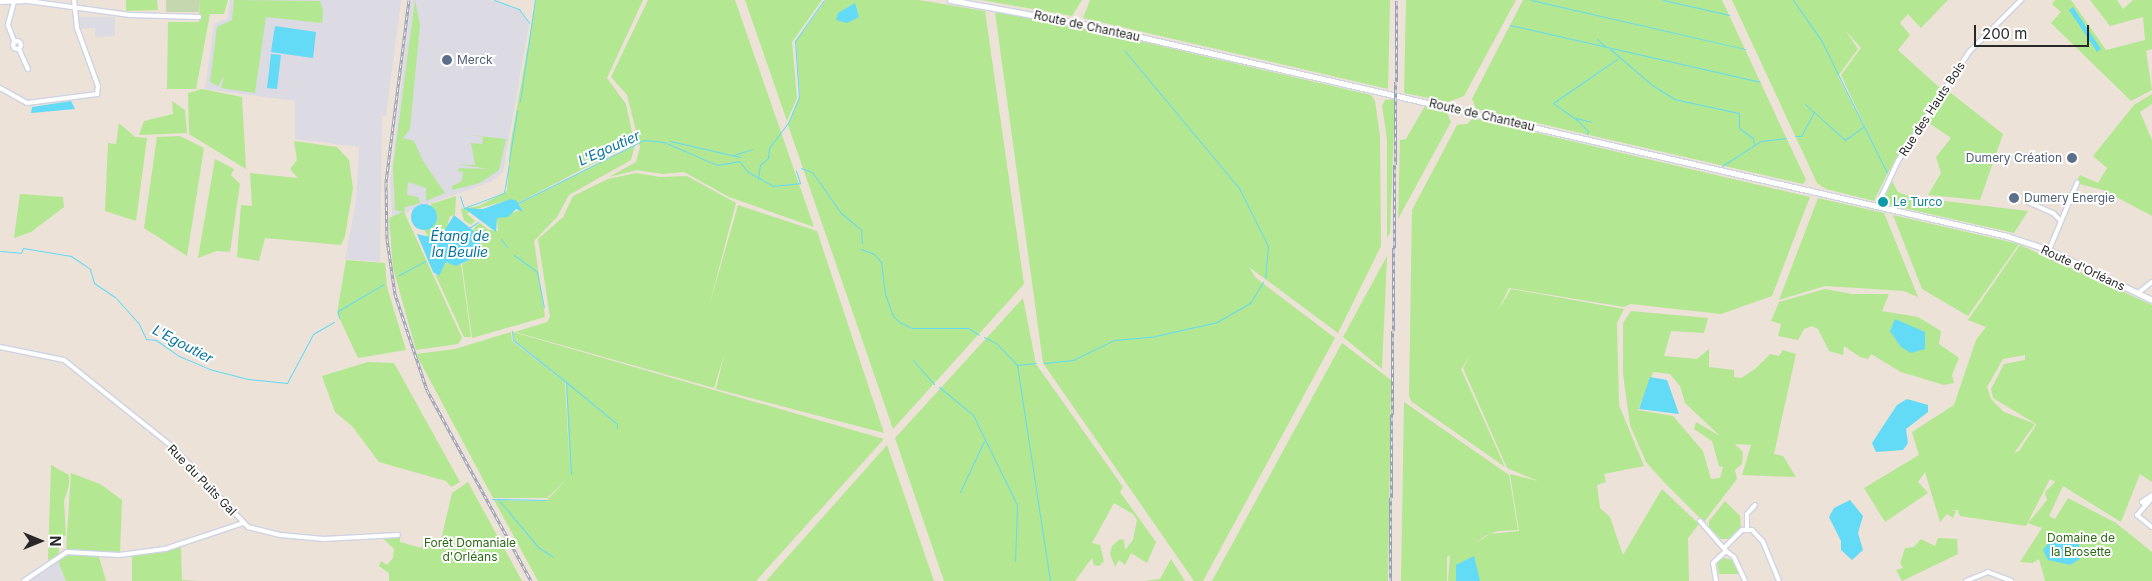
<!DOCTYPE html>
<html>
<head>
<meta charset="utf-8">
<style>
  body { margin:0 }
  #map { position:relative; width:2152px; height:581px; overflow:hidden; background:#ece2d8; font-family:Inter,sans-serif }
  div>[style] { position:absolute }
  .industrial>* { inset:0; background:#dcdae3 }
  .green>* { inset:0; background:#b4e791 }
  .cemetery>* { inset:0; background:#c5d7ae }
  .water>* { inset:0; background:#63daf6 }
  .round { border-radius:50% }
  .stream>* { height:1px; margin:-0.5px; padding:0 0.5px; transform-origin:0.5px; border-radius:0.5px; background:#63daf6 }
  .roads { filter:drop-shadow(1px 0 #ced3e3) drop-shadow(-1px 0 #ced3e3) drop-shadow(0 1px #ced3e3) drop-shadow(0 -1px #ced3e3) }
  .street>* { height:4px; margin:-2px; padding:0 2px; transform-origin:2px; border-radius:2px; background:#fff }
  .street>.ring { margin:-2px; padding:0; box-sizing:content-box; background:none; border:4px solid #fff; border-radius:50% }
  .secondary>* { height:5px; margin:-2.5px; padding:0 2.5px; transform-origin:2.5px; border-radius:2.5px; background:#fff }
  .rail>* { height:3px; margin-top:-1.5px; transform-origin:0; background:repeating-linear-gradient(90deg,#fff 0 4px,#9ba1b4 0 8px); box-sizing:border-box; border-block:1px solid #9ba1b4 }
  .dots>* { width:14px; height:14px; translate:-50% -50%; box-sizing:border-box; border:2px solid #fff; border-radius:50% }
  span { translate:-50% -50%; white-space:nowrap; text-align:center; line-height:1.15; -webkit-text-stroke:4px #fff; paint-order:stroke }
  .street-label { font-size:12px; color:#282828 }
  .service-label { font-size:12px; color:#4e5e75 }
  .left { translate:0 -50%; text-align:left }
  .right { translate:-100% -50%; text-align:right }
  .culture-label { font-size:12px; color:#0d838f }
  .park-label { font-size:12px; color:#2c6915 }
  .water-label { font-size:14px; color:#0575a0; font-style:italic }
  .north { position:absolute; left:15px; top:516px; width:50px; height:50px; -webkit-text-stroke:4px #fff; paint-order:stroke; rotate:90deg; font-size:14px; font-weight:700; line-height:20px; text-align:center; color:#282828 }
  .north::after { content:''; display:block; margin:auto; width:18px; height:22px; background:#282828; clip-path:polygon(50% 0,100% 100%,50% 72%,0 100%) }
  .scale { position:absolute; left:1974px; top:25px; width:115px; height:22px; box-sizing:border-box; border:2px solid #282828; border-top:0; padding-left:6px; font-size:15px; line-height:18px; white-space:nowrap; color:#282828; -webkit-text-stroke:4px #fff; paint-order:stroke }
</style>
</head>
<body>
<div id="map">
  <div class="industrial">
    <div style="clip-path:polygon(230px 0,401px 0,386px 116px,382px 116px,380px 262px,345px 259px,356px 201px,359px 147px,295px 139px,295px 101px,205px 89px,214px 24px,228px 18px)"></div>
    <div style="clip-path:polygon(411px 0,490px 0,520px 11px,529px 24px,503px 172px,490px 182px,392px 217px,390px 182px)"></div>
    <div style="clip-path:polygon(76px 17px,115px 17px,115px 36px,95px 37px,95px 28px,80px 29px)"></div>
    <div style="clip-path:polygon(58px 561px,66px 581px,27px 581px,40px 572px)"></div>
  </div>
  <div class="green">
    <div style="clip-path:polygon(126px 0,157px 0,158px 10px,126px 11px)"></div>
    <div style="clip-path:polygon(200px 0,228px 0,224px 14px,210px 14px,196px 89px,167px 89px,168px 22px,199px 22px)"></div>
    <div style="clip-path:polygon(234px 0,320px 1px,323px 10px,322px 23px,266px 17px,255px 93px,221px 88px,224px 76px,218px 86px,210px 82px,217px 27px,232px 20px)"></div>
    <div style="clip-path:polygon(415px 0,420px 25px,410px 129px,403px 138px,414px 141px,423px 161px,445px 193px,426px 201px,426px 188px,408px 182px,407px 195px,418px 197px,420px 203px,405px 207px,404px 212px,462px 338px,458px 344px,416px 350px,393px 268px,389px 218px,403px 212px,395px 210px,393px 167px)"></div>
    <div style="clip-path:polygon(536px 0,643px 0,607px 78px,626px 104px,634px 142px,518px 203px,506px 201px,472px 210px,467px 214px,475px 221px,471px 225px,464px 220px,461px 209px,479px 206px,507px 191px,510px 147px)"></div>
    <div style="clip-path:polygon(648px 0,735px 0,814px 227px,729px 197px,684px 172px,663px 174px,637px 170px,609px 177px,636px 162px,640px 147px,627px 95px,611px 77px)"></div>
    <div style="clip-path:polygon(745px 0,822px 0,792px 42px,797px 98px,787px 121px)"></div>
    <div style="clip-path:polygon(826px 0,919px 0,985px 11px,1024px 284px,893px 429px,788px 125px,800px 97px,796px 41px)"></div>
    <div style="clip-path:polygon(982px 0,1082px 0,1072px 16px)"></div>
    <div style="clip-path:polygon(1090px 0,1390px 0,1388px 89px,1083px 18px)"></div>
    <div style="clip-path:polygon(1406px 0,1516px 0,1464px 96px,1448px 102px,1404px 93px)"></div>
    <div style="clip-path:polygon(1523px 0,1722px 0,1806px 180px,1803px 184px,1476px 109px,1472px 99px)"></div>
    <div style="clip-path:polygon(evenodd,1732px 0,1948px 0,1921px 28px,1908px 14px,1900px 23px,1910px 35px,1898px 50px,1941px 89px,1887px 174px,1874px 201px,1826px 189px,1817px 183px,1732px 0,1845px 30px,1861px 48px,1841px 75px,1876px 150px,1838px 76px,1858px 49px,1845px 30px)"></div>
    <div style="clip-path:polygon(2055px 0,2071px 0,2106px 50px,2145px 40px,2143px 17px,2110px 26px,2090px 0,2117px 0,2123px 9px,2133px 0,2152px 0,2152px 49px,2146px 51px,2152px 90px,2131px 101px,2051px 23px,2061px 12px,2052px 4px)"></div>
    <div style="clip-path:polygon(995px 12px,1083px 28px,1371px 95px,1375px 101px,1380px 136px,1381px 246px,1338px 333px,1249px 267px,1256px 278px,1335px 338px,1203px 581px,1194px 581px,1043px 363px)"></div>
    <div style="clip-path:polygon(202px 89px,242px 97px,246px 169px,189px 134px,188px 93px)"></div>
    <div style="clip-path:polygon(1947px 90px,2003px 134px,1980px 200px,1928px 195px,1941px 173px,1936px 157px,1951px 138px,1926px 121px)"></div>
    <div style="clip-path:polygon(2152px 94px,2152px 104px,2140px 112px,2152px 140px,2152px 216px,2103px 190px,2076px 183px,2080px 175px,2098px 183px,2107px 168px,2093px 156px,2134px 105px)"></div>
    <div style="clip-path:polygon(1395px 99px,1390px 233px,1387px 238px,1387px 139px,1382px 106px,1385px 100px)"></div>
    <div style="clip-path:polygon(172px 101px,185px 110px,187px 133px,139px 135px,144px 121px,173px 114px)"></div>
    <div style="clip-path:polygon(1425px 106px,1446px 111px,1451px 122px,1398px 219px,1400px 140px,1406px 139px)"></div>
    <div style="clip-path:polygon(1473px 118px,1810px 197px,1772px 296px,1721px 314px,1631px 304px,1624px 307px,1509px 288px,1488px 331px,1461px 369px,1505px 467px,1412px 402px,1409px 396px,1412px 210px,1457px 125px,1467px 124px)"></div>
    <div style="clip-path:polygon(119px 123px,135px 137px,147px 138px,136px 221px,105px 211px,108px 143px,116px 144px)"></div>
    <div style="clip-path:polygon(471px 135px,506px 139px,499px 170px,480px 183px,452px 190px,452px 186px,462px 181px,463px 172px,457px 171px,460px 168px,489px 169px,458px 164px,475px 165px,471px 143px,482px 144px,483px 137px)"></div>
    <div style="clip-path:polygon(180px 136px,204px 148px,187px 256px,144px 228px,157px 137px)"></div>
    <div style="clip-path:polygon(294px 141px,337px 147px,349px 160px,353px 188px,345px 236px,341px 245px,265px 238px,259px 261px,237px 257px,241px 205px,252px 206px,250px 173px,298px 178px,290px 169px,297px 160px)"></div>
    <div style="clip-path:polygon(635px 145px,631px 160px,569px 195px,557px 217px,534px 241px,545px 317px,472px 338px,462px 264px,478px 256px,481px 241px,473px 230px,476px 226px,480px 223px,489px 230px,498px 231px,497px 218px,520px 210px,519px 204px)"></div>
    <div style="clip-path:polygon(215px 159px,234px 169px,231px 175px,240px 184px,230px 252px,217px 251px,198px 258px)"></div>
    <div style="clip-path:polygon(636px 173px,660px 177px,687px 176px,736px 203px,708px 310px,738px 205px,817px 231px,884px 433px,716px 389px,724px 355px,714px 388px,515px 332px,547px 322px,550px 317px,538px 239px,563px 217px,573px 196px,608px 179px)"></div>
    <div style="clip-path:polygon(1892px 181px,1898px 192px,1911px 197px,2028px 211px,2014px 233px,1886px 204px,1884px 199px)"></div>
    <div style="clip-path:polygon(20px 194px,63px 197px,64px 207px,31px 232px,14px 238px)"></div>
    <div style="clip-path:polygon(456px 196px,455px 215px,450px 216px,446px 230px,428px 237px,424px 229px,428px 229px,431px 204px)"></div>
    <div style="clip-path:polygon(1818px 198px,1884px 213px,1918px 297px,1904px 291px,1825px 286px,1779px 300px)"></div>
    <div style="clip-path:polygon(1893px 215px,2019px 244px,1968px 316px,1922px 289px)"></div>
    <div style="clip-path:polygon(evenodd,2020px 245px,2152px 305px,2152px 482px,2140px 474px,2121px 522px,2063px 486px,2049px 516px,2055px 519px,2068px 498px,2116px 523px,2152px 552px,2152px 581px,2045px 581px,2039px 559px,2033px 563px,2020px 562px,2042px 528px,2028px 523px,2047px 500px,2045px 492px,2055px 482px,2050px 479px,2026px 526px,1960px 516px,1958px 510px,1950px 510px,1956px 511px,1953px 518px,1947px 514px,1940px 522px,1925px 472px,1918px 482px,1928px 493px,1885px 522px,1864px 488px,1919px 455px,1912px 432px,1954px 405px,1976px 340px,1986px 327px,1968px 320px,2020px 245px,2025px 355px,2025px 360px,2004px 364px,1991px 389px,1993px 398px,2036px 424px,2035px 427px,2019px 451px,2014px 453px,2035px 424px,2004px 412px,1991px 399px,1987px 387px,2003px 359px,2025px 355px)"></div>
    <div style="clip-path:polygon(1387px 256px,1382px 369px,1343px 337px)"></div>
    <div style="clip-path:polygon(346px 260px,385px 263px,387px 287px,406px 350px,358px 358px,337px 313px)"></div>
    <div style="clip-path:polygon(447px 262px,456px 266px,461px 264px,471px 337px,464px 337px,435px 274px,438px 276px)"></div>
    <div style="clip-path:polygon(1511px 289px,1624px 309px,1617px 323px,1619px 405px,1644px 466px,1604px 474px,1606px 482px,1597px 485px,1600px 508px,1610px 517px,1623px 555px,1662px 489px,1699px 524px,1688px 538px,1689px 581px,1448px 581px,1450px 555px,1447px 557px,1447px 581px,1401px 581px,1404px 402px,1509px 475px,1518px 530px,1498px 531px,1485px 536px,1474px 544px,1490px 534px,1519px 531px,1510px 474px,1538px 481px,1507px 468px,1463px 368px)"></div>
    <div style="clip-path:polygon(1825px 289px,1852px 294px,1889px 294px,1882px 311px,1918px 317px,1941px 331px,1939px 344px,1959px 358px,1952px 375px,1954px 383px,1944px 385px,1901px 372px,1871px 354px,1868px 359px,1860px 357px,1844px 346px,1843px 355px,1829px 351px,1818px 329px,1812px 326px,1804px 329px,1798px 340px,1778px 336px,1781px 324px,1771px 321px,1779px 302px)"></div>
    <div style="clip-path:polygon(1023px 298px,1036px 364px,1123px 487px,1120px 492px,1156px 542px,1147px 563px,1131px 553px,1125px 565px,1119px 560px,1115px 567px,1110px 554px,1112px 546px,1120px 539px,1124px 540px,1125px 550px,1133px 540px,1137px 520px,1133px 514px,1114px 503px,1092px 543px,1100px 545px,1104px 561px,1099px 566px,1094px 565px,1092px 558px,1075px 581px,944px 581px,895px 438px)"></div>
    <div style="clip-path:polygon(evenodd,1631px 311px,1708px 318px,1704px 333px,1671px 331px,1664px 356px,1697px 359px,1709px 349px,1709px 367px,1734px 370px,1734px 377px,1741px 378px,1755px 369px,1770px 354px,1779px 356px,1783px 350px,1796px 354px,1774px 454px,1783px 456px,1796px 477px,1742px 475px,1751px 445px,1735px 444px,1743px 452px,1742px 464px,1735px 470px,1737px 479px,1704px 522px,1662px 480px,1646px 462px,1630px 425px,1623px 374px,1623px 323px,1631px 311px,1653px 372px,1670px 374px,1680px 386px,1685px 403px,1720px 436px,1696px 422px,1694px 429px,1712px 441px,1719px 466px,1723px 467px,1720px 478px,1711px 479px,1703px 451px,1673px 416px,1638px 410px,1653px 372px)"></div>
    <div style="clip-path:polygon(511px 332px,512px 341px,565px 382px,570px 475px,566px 382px,514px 340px,513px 332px,884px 439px,756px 581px,538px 581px,494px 500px,546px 501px,567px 479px,547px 498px,493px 498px,416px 354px,455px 349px)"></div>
    <div style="clip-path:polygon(1342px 343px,1391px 380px,1388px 581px,1212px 581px)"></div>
    <div style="clip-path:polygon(368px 362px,394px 363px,460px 482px,451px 487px,446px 481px,379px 462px,352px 426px,335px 412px,322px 376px)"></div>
    <div style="clip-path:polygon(887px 445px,934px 581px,766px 581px)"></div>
    <div style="clip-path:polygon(51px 465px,69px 475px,69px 485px,64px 501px,66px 535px,58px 539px,59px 555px,48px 560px)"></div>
    <div style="clip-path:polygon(71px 473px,100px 484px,122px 500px,120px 554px,66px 551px)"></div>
    <div style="clip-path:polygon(468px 482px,522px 581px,389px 581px,389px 573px,379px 566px,381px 561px,387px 565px,393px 558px,394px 549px,381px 536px,400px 536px,400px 542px,421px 548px,425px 542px,440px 544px,452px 493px)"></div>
    <div style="clip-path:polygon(1725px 501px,1740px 516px,1741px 528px,1730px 539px,1721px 539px,1709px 527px,1709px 521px)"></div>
    <div style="clip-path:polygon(1938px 538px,1957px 539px,1958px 554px,1902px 581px,1896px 570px,1903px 568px,1900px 563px,1905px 548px,1914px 547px,1921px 539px,1935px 546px)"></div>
    <div style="clip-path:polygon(181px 547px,182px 580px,199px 581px,132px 581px,132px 555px)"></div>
    <div style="clip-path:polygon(71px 554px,99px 557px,106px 581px,66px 581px,58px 561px)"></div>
    <div style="clip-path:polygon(1723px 558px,1734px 560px,1740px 574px,1719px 574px,1717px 562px)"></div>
    <div style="clip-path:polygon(1171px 559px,1185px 581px,1144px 581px,1160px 579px)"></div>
  </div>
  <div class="cemetery">
    <div style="clip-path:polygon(166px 0,200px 0,199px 12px,166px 12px)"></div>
  </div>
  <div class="water">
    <div style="clip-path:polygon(855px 3px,859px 17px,847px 23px,836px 20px,838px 13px)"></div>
    <div style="clip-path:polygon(2073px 7px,2101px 49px,2097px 52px,2069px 10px)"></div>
    <div style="clip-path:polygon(275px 26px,316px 32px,313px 58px,271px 52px)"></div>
    <div style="clip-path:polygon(271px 54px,281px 55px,277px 89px,267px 88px)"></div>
    <div style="clip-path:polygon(71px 101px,75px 109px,31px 113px,32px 107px)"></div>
    <div style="clip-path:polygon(511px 199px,517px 201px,523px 212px,516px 209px,508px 217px,497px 218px,496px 232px,464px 208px,483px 209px)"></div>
    <div class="round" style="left:411px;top:204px;width:26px;height:26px"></div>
    <div style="clip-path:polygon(454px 215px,481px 237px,478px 256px,456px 266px,446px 262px,439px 276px,433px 272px,417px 234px,439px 239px)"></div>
    <div style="clip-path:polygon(1895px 319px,1925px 332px,1925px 349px,1911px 353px,1901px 347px,1890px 331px)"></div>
    <div style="clip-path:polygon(1650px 377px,1667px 380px,1679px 414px,1639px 409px)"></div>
    <div style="clip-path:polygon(1907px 399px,1928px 405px,1928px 412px,1906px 429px,1908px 443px,1903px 450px,1876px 452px,1872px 443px,1897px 405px)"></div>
    <div style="clip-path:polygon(1850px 500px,1863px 516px,1858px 533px,1863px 550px,1852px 560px,1841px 550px,1841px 541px,1829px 517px,1834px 508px)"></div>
    <div style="clip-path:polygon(2052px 539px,2079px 543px,2080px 559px,2070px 565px,2048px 560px,2043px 550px)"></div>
    <div style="clip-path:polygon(1474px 556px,1480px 581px,1456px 581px,1456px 565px)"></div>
  </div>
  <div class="stream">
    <div style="left:494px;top:0;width:27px;rotate:20deg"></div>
    <div style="left:519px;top:9px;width:17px;rotate:54deg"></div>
    <div style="left:1531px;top:0;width:220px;rotate:12.9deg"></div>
    <div style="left:1663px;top:0;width:68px;rotate:12.8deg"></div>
    <div style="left:1793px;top:0;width:49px;rotate:55deg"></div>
    <div style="left:1821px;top:40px;width:148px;rotate:63.6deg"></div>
    <div style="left:1510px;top:25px;width:256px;rotate:12.8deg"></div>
    <div style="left:1597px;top:39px;width:12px;rotate:42deg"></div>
    <div style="left:1610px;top:49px;width:55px;rotate:40.6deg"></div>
    <div style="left:1652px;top:85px;width:26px;rotate:32deg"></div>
    <div style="left:1674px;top:99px;width:66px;rotate:12.2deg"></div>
    <div style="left:1739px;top:113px;width:15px;rotate:90deg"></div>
    <div style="left:1739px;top:128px;width:17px;rotate:36deg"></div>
    <div style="left:1753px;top:138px;width:7px;rotate:82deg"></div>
    <div style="left:1124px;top:50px;width:180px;rotate:50.2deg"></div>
    <div style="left:1239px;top:188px;width:65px;rotate:63.4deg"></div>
    <div style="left:1268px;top:246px;width:32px;rotate:95deg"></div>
    <div style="left:520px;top:101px;width:102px;rotate:-81.6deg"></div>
    <div style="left:1805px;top:104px;width:12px;rotate:42deg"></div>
    <div style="left:1576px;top:118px;width:16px;rotate:14deg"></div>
    <div style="left:1587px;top:134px;width:3px;rotate:-72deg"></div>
    <div style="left:1588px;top:131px;width:16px;rotate:-135deg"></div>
    <div style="left:1577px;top:120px;width:29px;rotate:-145deg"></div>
    <div style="left:1553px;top:103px;width:78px;rotate:-34.5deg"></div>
    <div style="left:1795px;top:136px;width:6px"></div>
    <div style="left:1801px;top:136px;width:27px;rotate:-62deg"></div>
    <div style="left:1814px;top:112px;width:42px;rotate:42.1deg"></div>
    <div style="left:1845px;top:140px;width:24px;rotate:-36deg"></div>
    <div style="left:670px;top:141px;width:72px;rotate:12.9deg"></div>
    <div style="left:734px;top:155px;width:19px;rotate:-18deg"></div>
    <div style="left:509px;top:161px;width:51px;rotate:-80.9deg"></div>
    <div style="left:1722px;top:166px;width:46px;rotate:-32.7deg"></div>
    <div style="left:1761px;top:141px;width:25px;rotate:-7deg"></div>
    <div style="left:801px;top:168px;width:12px;rotate:20deg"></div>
    <div style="left:812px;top:172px;width:50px;rotate:54.7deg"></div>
    <div style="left:841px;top:213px;width:26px;rotate:40deg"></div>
    <div style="left:861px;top:230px;width:13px;rotate:86deg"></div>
    <div style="left:758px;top:179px;width:14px;rotate:-82deg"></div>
    <div style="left:760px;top:165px;width:11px;rotate:-41deg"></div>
    <div style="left:768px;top:158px;width:10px;rotate:-84deg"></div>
    <div style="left:769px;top:148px;width:31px;rotate:-53deg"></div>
    <div style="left:788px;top:123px;width:28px;rotate:-67deg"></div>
    <div style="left:799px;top:97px;width:56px;rotate:-94.1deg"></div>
    <div style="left:795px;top:41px;width:50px;rotate:-54.7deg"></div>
    <div style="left:460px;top:196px;width:13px;rotate:72deg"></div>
    <div style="left:464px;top:208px;width:43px;rotate:-20.6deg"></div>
    <div style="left:504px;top:193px;width:28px;rotate:-80deg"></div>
    <div style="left:518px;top:203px;width:141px;rotate:-26.6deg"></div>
    <div style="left:644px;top:140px;width:20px;rotate:6deg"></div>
    <div style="left:664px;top:142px;width:58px;rotate:23.5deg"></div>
    <div style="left:717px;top:165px;width:22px;rotate:-10deg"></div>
    <div style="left:739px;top:161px;width:14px;rotate:51deg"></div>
    <div style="left:748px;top:172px;width:29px;rotate:29deg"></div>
    <div style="left:773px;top:186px;width:27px;rotate:-6deg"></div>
    <div style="left:800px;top:183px;width:13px;rotate:-108deg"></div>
    <div style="left:469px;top:228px;width:11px;rotate:-34deg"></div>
    <div style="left:501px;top:239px;width:10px;rotate:53deg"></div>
    <div style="left:861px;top:249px;width:14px;rotate:21deg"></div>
    <div style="left:874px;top:254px;width:11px;rotate:49deg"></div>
    <div style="left:881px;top:262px;width:32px;rotate:83deg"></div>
    <div style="left:885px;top:294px;width:23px;rotate:70deg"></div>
    <div style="left:893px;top:316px;width:8px;rotate:45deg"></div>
    <div style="left:899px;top:322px;width:14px;rotate:25deg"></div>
    <div style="left:912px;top:328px;width:56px"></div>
    <div style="left:968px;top:328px;width:13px;rotate:32deg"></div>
    <div style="left:0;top:251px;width:21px;rotate:5deg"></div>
    <div style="left:21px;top:253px;width:5px;rotate:-68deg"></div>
    <div style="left:23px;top:248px;width:49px;rotate:9.5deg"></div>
    <div style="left:71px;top:256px;width:23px;rotate:34deg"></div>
    <div style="left:90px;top:269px;width:15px;rotate:74deg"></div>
    <div style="left:94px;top:283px;width:25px;rotate:34deg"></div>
    <div style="left:115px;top:297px;width:36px;rotate:48deg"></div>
    <div style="left:139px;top:324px;width:17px;rotate:65deg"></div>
    <div style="left:146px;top:339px;width:10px;rotate:6deg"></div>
    <div style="left:156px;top:340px;width:28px;rotate:35deg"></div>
    <div style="left:179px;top:356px;width:33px;rotate:23deg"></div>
    <div style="left:209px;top:369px;width:40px;rotate:14.4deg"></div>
    <div style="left:248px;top:379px;width:39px;rotate:6deg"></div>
    <div style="left:287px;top:383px;width:55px;rotate:-62deg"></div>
    <div style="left:313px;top:334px;width:24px;rotate:-30deg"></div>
    <div style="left:514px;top:255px;width:29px;rotate:36deg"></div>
    <div style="left:537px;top:272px;width:36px;rotate:79deg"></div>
    <div style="left:399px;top:275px;width:30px;rotate:-28deg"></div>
    <div style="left:339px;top:318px;width:7px;rotate:-98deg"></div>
    <div style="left:338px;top:311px;width:53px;rotate:-30.4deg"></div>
    <div style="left:512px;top:331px;width:9px;rotate:84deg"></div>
    <div style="left:513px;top:340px;width:68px;rotate:38.4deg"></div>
    <div style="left:566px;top:382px;width:92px;rotate:86.9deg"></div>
    <div style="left:984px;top:337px;width:13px;rotate:27deg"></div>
    <div style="left:996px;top:343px;width:30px;rotate:46deg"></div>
    <div style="left:1017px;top:365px;width:19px;rotate:-6deg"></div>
    <div style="left:913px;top:360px;width:32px;rotate:49deg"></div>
    <div style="left:1044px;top:363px;width:29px;rotate:-6deg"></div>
    <div style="left:1073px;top:360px;width:46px;rotate:-26deg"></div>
    <div style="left:1114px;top:340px;width:37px;rotate:-5deg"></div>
    <div style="left:1151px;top:337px;width:68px;rotate:-12.8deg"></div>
    <div style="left:1217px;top:322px;width:38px;rotate:-30deg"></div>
    <div style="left:1250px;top:303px;width:25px;rotate:-58deg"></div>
    <div style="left:1017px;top:365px;width:219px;rotate:81.3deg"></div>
    <div style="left:566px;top:382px;width:66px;rotate:39.5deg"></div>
    <div style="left:617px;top:424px;width:4px;rotate:90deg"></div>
    <div style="left:939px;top:387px;width:44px;rotate:39.5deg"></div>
    <div style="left:973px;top:415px;width:100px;rotate:63.9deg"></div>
    <div style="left:1017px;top:505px;width:56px;rotate:92deg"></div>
    <div style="left:960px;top:492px;width:56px;rotate:-64.8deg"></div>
    <div style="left:492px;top:499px;width:54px;rotate:1.1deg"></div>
    <div style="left:498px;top:499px;width:62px;rotate:50.2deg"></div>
    <div style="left:538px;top:547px;width:17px;rotate:33deg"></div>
  </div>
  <div class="roads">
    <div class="street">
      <div style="left:0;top:2px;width:28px;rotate:-2deg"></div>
      <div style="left:28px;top:1px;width:103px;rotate:7.8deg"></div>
      <div style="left:130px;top:15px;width:69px;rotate:1.7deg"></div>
      <div style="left:14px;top:2px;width:24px;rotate:105deg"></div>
      <div style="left:8px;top:25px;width:19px;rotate:69deg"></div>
      <div class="ring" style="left:13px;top:41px;width:4px;height:4px"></div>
      <div style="left:19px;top:49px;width:22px;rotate:66deg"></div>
      <div style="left:0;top:88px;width:31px;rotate:29deg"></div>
      <div style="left:27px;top:103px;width:71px;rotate:-7.3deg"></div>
      <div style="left:97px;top:94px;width:8px;rotate:-83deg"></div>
      <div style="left:98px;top:86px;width:62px;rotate:-109.9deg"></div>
      <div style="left:77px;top:28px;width:28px;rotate:-96deg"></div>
      <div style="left:2028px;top:202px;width:27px;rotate:24deg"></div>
      <div style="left:2053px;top:213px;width:11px;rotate:45deg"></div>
      <div style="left:1877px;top:206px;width:50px;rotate:-65deg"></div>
      <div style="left:1898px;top:161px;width:130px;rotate:-56.9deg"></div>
      <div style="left:1969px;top:52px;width:74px;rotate:-45deg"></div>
      <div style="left:2049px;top:250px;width:73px;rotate:-67.3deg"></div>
      <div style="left:2138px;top:293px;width:18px;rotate:-38deg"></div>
      <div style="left:0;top:347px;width:65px;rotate:11.5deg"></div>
      <div style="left:64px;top:360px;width:142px;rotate:38.7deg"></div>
      <div style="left:175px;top:449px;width:107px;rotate:46.9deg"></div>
      <div style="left:248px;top:527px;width:34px;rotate:14deg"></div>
      <div style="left:281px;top:535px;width:43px;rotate:5.3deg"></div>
      <div style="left:324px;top:539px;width:74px;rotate:-3.1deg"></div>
      <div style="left:2152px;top:498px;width:23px;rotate:131deg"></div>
      <div style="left:2137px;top:515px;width:19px;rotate:39deg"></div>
      <div style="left:2146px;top:505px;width:5px;rotate:-143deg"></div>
      <div style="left:2142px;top:502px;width:12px;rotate:-35deg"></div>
      <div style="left:1700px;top:521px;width:40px;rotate:49deg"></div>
      <div style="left:1747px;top:529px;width:15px;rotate:-90deg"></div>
      <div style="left:1747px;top:514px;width:12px;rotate:-48deg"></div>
      <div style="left:1726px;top:546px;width:23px;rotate:-45deg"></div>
      <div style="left:1742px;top:530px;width:10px"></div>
      <div style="left:1752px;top:530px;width:16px;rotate:47deg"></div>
      <div style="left:1763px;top:542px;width:42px;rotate:67.7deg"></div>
      <div style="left:1726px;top:551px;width:10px;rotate:37deg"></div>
      <div style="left:1734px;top:557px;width:26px;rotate:65deg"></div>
      <div style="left:24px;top:581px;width:52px;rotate:-34deg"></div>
      <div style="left:67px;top:552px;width:52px;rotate:3.3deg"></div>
      <div style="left:119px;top:555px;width:46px;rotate:-7.4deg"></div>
      <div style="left:165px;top:549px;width:82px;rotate:-18.4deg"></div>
      <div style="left:1716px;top:581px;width:18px;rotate:-99deg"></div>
      <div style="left:1713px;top:563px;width:18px;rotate:-43deg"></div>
      <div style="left:1966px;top:581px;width:24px;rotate:-22deg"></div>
      <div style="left:1988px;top:572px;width:25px;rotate:21deg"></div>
    </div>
    <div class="secondary">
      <div style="left:950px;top:0;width:140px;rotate:10.3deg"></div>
      <div style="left:1088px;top:25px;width:943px;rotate:12.93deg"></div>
      <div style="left:2007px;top:236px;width:44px;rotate:18.4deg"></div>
      <div style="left:2049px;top:250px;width:114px;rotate:25.9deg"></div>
    </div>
  </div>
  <div class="rail">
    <div style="left:409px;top:0;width:184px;rotate:97.2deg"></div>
    <div style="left:386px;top:183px;width:56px;rotate:89deg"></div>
    <div style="left:387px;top:239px;width:56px;rotate:81.7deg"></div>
    <div style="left:395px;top:294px;width:101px;rotate:71.6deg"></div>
    <div style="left:427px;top:390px;width:217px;rotate:61.4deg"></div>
    <div style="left:1390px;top:581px;width:581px;rotate:-89.31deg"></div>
  </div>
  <div class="dots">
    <div style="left:447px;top:60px;background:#5c6f8a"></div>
    <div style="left:2072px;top:158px;background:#5c6f8a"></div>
    <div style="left:2014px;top:198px;background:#5c6f8a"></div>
    <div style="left:1883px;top:202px;background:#0f9aa8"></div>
  </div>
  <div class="street-label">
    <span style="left:1087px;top:26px;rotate:12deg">Route de Chanteau</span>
    <span style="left:1932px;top:109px;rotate:-57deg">Rue des Hauts Bois</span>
    <span style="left:1482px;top:115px;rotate:13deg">Route de Chanteau</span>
    <span style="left:2083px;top:268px;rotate:25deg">Route d'Orléans</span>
    <span style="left:202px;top:480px;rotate:46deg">Rue du Puits Gal</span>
  </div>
  <div class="service-label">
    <span class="left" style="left:457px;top:60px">Merck</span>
    <span class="right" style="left:2062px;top:158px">Dumery Création</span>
    <span class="left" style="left:2024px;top:198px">Dumery Energie</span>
  </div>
  <div class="culture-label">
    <span class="left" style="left:1893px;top:202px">Le Turco</span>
  </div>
  <div class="park-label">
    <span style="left:2081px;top:545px">Domaine de<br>la Brosette</span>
    <span style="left:470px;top:550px">Forêt Domaniale<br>d'Orléans</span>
  </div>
  <div class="water-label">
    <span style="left:609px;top:148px;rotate:-24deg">L'Egoutier</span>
    <span style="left:460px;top:244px">Étang de<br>la Beulie</span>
    <span style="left:183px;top:344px;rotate:28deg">L'Egoutier</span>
  </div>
  <div class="north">N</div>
  <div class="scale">200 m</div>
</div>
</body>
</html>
